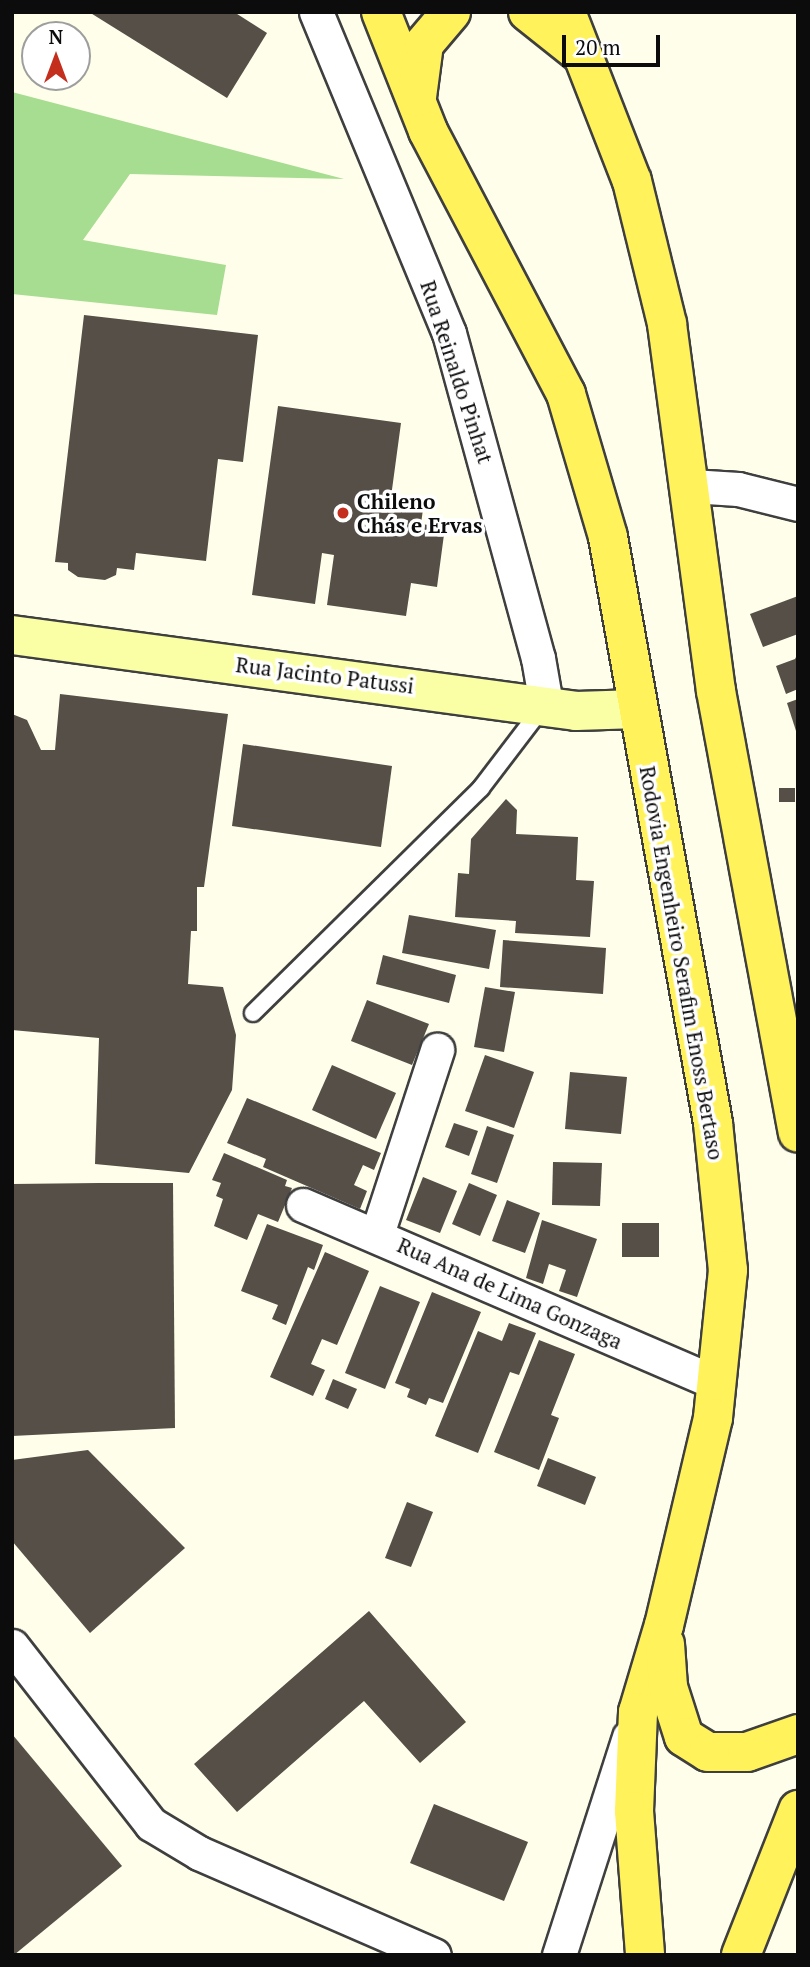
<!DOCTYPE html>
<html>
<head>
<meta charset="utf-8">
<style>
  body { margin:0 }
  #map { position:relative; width:810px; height:1967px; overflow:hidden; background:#fffeea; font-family:"PT Serif",serif }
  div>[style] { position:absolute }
  .forest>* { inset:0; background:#a6dd90 }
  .building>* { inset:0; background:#554f47 }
  .roads { filter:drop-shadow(2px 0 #3f3f3f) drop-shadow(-2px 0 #3f3f3f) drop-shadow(0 2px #3f3f3f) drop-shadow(0 -2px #3f3f3f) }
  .lane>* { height:16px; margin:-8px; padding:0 8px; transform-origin:8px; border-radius:8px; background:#fff }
  .street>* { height:33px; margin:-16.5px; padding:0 16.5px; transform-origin:16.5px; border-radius:16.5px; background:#fff }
  .secondary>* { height:38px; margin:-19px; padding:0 19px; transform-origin:19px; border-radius:19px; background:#faffa5 }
  .primary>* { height:38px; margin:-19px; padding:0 19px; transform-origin:19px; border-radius:19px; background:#fff25a }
  .dots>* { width:19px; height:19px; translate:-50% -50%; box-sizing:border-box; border:4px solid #fff; border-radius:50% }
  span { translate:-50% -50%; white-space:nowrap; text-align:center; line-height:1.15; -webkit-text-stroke:7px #fff; paint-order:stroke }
  .street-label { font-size:21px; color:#0c0c0c }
  .poi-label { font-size:21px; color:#0c0c0c; font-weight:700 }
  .left { translate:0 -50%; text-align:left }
  .frame { position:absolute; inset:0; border:14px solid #0c0c0c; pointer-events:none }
  .north { position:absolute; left:21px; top:21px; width:70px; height:70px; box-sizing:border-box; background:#fff; border:2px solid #9e9e9e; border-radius:50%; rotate:0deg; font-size:19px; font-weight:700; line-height:28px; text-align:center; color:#0c0c0c }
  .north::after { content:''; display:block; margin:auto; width:24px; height:32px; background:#c32f1c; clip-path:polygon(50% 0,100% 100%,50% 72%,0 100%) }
  .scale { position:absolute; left:562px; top:35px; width:98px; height:32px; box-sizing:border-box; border:4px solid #0c0c0c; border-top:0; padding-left:9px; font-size:21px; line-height:24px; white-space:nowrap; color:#0c0c0c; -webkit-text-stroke:5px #fff; paint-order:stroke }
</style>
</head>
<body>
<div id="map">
  <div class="forest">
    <div style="clip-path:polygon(12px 92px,344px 179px,130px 174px,83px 240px,226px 265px,217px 315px,12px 294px)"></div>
  </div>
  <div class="building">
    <div style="clip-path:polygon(89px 12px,234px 12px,267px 33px,227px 98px)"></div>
    <div style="clip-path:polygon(84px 315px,258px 335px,243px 462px,218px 459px,206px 561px,136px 553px,134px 570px,117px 568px,116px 575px,105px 580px,78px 577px,68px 570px,68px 563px,55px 562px)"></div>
    <div style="clip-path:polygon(278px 406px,401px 423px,391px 497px,424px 502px,421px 524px,445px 527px,437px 587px,411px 583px,406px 616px,327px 605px,334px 555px,322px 553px,315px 604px,252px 595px)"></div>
    <div style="clip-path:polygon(798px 596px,798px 634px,763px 647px,750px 614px)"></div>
    <div style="clip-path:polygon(798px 653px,798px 689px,786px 694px,776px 666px,795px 659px)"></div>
    <div style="clip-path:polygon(60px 694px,228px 714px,204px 887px,197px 887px,197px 931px,191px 931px,188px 984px,223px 987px,236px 1035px,232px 1090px,189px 1173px,95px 1164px,99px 1038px,12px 1030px,12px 714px,27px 720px,41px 750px,55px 750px)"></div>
    <div style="clip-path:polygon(798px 699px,798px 734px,797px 734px,787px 703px)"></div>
    <div style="clip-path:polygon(243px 744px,392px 766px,381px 847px,232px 826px)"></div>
    <div style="clip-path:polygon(779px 788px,795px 788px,795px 802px,779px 802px)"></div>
    <div style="clip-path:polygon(506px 799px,517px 810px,516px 834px,578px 837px,576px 880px,594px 881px,590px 937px,515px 933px,516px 921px,455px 917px,458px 873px,469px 874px,471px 839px)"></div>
    <div style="clip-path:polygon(409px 915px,496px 930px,489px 969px,402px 953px)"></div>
    <div style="clip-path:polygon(503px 940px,606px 948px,603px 994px,500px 987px)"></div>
    <div style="clip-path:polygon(383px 955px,456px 975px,449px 1003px,376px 984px)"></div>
    <div style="clip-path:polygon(485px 987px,515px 992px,504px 1052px,474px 1047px)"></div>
    <div style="clip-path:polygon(367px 1000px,429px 1024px,412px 1065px,351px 1041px)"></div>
    <div style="clip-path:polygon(485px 1055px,534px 1072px,514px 1128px,465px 1111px)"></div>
    <div style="clip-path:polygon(332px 1065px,396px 1093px,376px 1139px,312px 1110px)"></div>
    <div style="clip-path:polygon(570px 1072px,627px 1077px,621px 1134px,565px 1129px)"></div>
    <div style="clip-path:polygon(247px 1098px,381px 1153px,374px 1170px,363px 1165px,354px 1185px,367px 1191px,360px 1209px,263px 1167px,266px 1159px,227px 1143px)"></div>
    <div style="clip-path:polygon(454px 1123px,478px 1131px,469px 1156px,445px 1147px)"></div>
    <div style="clip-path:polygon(487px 1126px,514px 1135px,497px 1183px,471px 1174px)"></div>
    <div style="clip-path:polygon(224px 1153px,287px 1180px,285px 1186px,292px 1188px,278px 1222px,258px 1214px,247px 1240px,214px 1226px,223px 1199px,216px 1196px,221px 1183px,212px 1180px)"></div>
    <div style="clip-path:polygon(553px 1162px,602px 1163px,600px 1206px,552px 1205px)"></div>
    <div style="clip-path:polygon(423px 1177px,457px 1191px,440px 1233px,406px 1220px)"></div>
    <div style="clip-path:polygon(99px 1183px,173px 1183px,175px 1428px,12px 1436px,12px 1184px)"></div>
    <div style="clip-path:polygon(469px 1183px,497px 1195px,480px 1236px,452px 1224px)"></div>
    <div style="clip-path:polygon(507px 1200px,540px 1213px,525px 1253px,492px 1241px)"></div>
    <div style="clip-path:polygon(542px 1220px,597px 1239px,577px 1297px,559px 1291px,566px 1270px,549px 1264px,543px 1284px,526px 1278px)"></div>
    <div style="clip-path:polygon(622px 1223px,659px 1223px,659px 1257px,622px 1257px)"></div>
    <div style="clip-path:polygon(267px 1224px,323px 1245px,314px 1270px,308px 1267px,286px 1325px,272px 1319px,278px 1305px,241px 1291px)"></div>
    <div style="clip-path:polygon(325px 1252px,369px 1271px,337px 1345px,322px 1339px,311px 1364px,325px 1370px,313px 1396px,270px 1377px)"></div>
    <div style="clip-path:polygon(380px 1286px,420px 1302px,385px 1389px,345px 1373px)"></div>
    <div style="clip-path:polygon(432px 1292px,481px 1312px,443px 1403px,429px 1398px,426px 1405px,407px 1397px,410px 1389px,395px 1383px)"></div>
    <div style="clip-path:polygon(509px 1323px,536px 1333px,519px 1375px,510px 1372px,478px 1453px,435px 1436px,478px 1331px,502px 1341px)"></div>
    <div style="clip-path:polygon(539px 1340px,575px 1354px,551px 1415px,559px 1418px,539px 1470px,494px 1452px)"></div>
    <div style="clip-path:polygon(333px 1379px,357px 1389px,348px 1409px,325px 1399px)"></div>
    <div style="clip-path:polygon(88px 1450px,185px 1548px,90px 1633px,12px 1541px,12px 1460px)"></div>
    <div style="clip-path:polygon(548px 1458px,596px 1477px,585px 1505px,537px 1486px)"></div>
    <div style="clip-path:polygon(407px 1502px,433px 1512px,411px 1567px,385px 1558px)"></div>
    <div style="clip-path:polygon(369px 1611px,466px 1722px,420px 1763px,364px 1701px,237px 1812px,194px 1764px)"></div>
    <div style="clip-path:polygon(12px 1734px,122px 1866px,14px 1955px,12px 1955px)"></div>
    <div style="clip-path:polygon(434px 1804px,528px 1842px,504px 1901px,410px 1863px)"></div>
  </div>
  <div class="roads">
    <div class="lane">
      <div style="left:253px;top:1013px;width:320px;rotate:-44.6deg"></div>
      <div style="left:481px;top:788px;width:101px;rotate:-52.7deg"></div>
    </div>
    <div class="street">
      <div style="left:316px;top:12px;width:347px;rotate:67.5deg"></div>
      <div style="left:449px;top:333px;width:337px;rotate:74.7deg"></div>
      <div style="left:538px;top:658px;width:47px;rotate:80.1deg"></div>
      <div style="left:691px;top:486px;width:47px;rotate:3.7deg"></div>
      <div style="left:738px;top:489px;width:62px;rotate:14deg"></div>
      <div style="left:303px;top:1205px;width:451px;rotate:23.3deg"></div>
      <div style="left:377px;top:1234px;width:194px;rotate:-71.9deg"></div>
      <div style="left:12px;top:1646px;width:226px;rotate:52deg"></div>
      <div style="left:151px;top:1824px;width:56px;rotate:31.1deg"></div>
      <div style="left:199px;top:1853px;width:256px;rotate:23.5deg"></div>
      <div style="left:559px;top:1955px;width:229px;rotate:-72.2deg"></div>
    </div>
    <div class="secondary">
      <div style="left:12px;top:635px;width:569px;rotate:7.67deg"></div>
      <div style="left:576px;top:711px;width:62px;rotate:-1.8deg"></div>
    </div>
    <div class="primary">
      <div style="left:381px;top:12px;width:128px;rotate:68.4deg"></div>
      <div style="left:428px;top:131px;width:297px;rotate:62.3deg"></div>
      <div style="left:566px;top:394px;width:149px;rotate:73.6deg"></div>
      <div style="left:608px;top:537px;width:595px;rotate:79.84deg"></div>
      <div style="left:713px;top:1123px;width:148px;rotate:84.2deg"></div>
      <div style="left:728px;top:1270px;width:149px;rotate:95.8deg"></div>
      <div style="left:713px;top:1418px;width:213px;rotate:103.3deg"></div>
      <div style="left:664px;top:1625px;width:91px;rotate:106.6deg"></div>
      <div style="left:638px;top:1712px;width:99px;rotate:92.3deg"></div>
      <div style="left:634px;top:1811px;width:144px;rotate:85.6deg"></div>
      <div style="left:528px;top:12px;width:69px;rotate:38.5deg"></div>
      <div style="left:566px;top:12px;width:181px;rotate:68.7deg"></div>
      <div style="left:632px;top:181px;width:147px;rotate:76.2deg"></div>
      <div style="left:667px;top:324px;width:370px;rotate:82.4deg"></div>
      <div style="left:716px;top:691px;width:449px;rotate:79.5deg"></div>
      <div style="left:417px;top:97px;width:53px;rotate:-82.5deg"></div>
      <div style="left:424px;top:44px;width:42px;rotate:-49.8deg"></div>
      <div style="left:665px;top:1644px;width:43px;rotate:86deg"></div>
      <div style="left:668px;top:1687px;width:52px;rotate:72.3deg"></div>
      <div style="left:684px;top:1737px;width:28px;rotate:32deg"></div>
      <div style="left:708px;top:1752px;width:39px"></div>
      <div style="left:747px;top:1752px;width:54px;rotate:-19.4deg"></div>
      <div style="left:741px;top:1955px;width:156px;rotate:-68.5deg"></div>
    </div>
  </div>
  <div class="dots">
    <div style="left:343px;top:513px;background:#c32f1c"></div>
  </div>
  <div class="street-label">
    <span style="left:457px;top:372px;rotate:72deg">Rua Reinaldo Pinhat</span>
    <span style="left:325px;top:675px;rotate:7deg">Rua Jacinto Patussi</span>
    <span style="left:682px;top:963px;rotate:80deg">Rodovia Engenheiro Serafim Enoss Bertaso</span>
    <span style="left:510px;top:1293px;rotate:24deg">Rua Ana de Lima Gonzaga</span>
  </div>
  <div class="poi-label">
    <span class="left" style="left:357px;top:513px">Chileno<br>Chás e Ervas</span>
  </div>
  <div class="frame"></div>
  <div class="north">N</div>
  <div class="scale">20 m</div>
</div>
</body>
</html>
